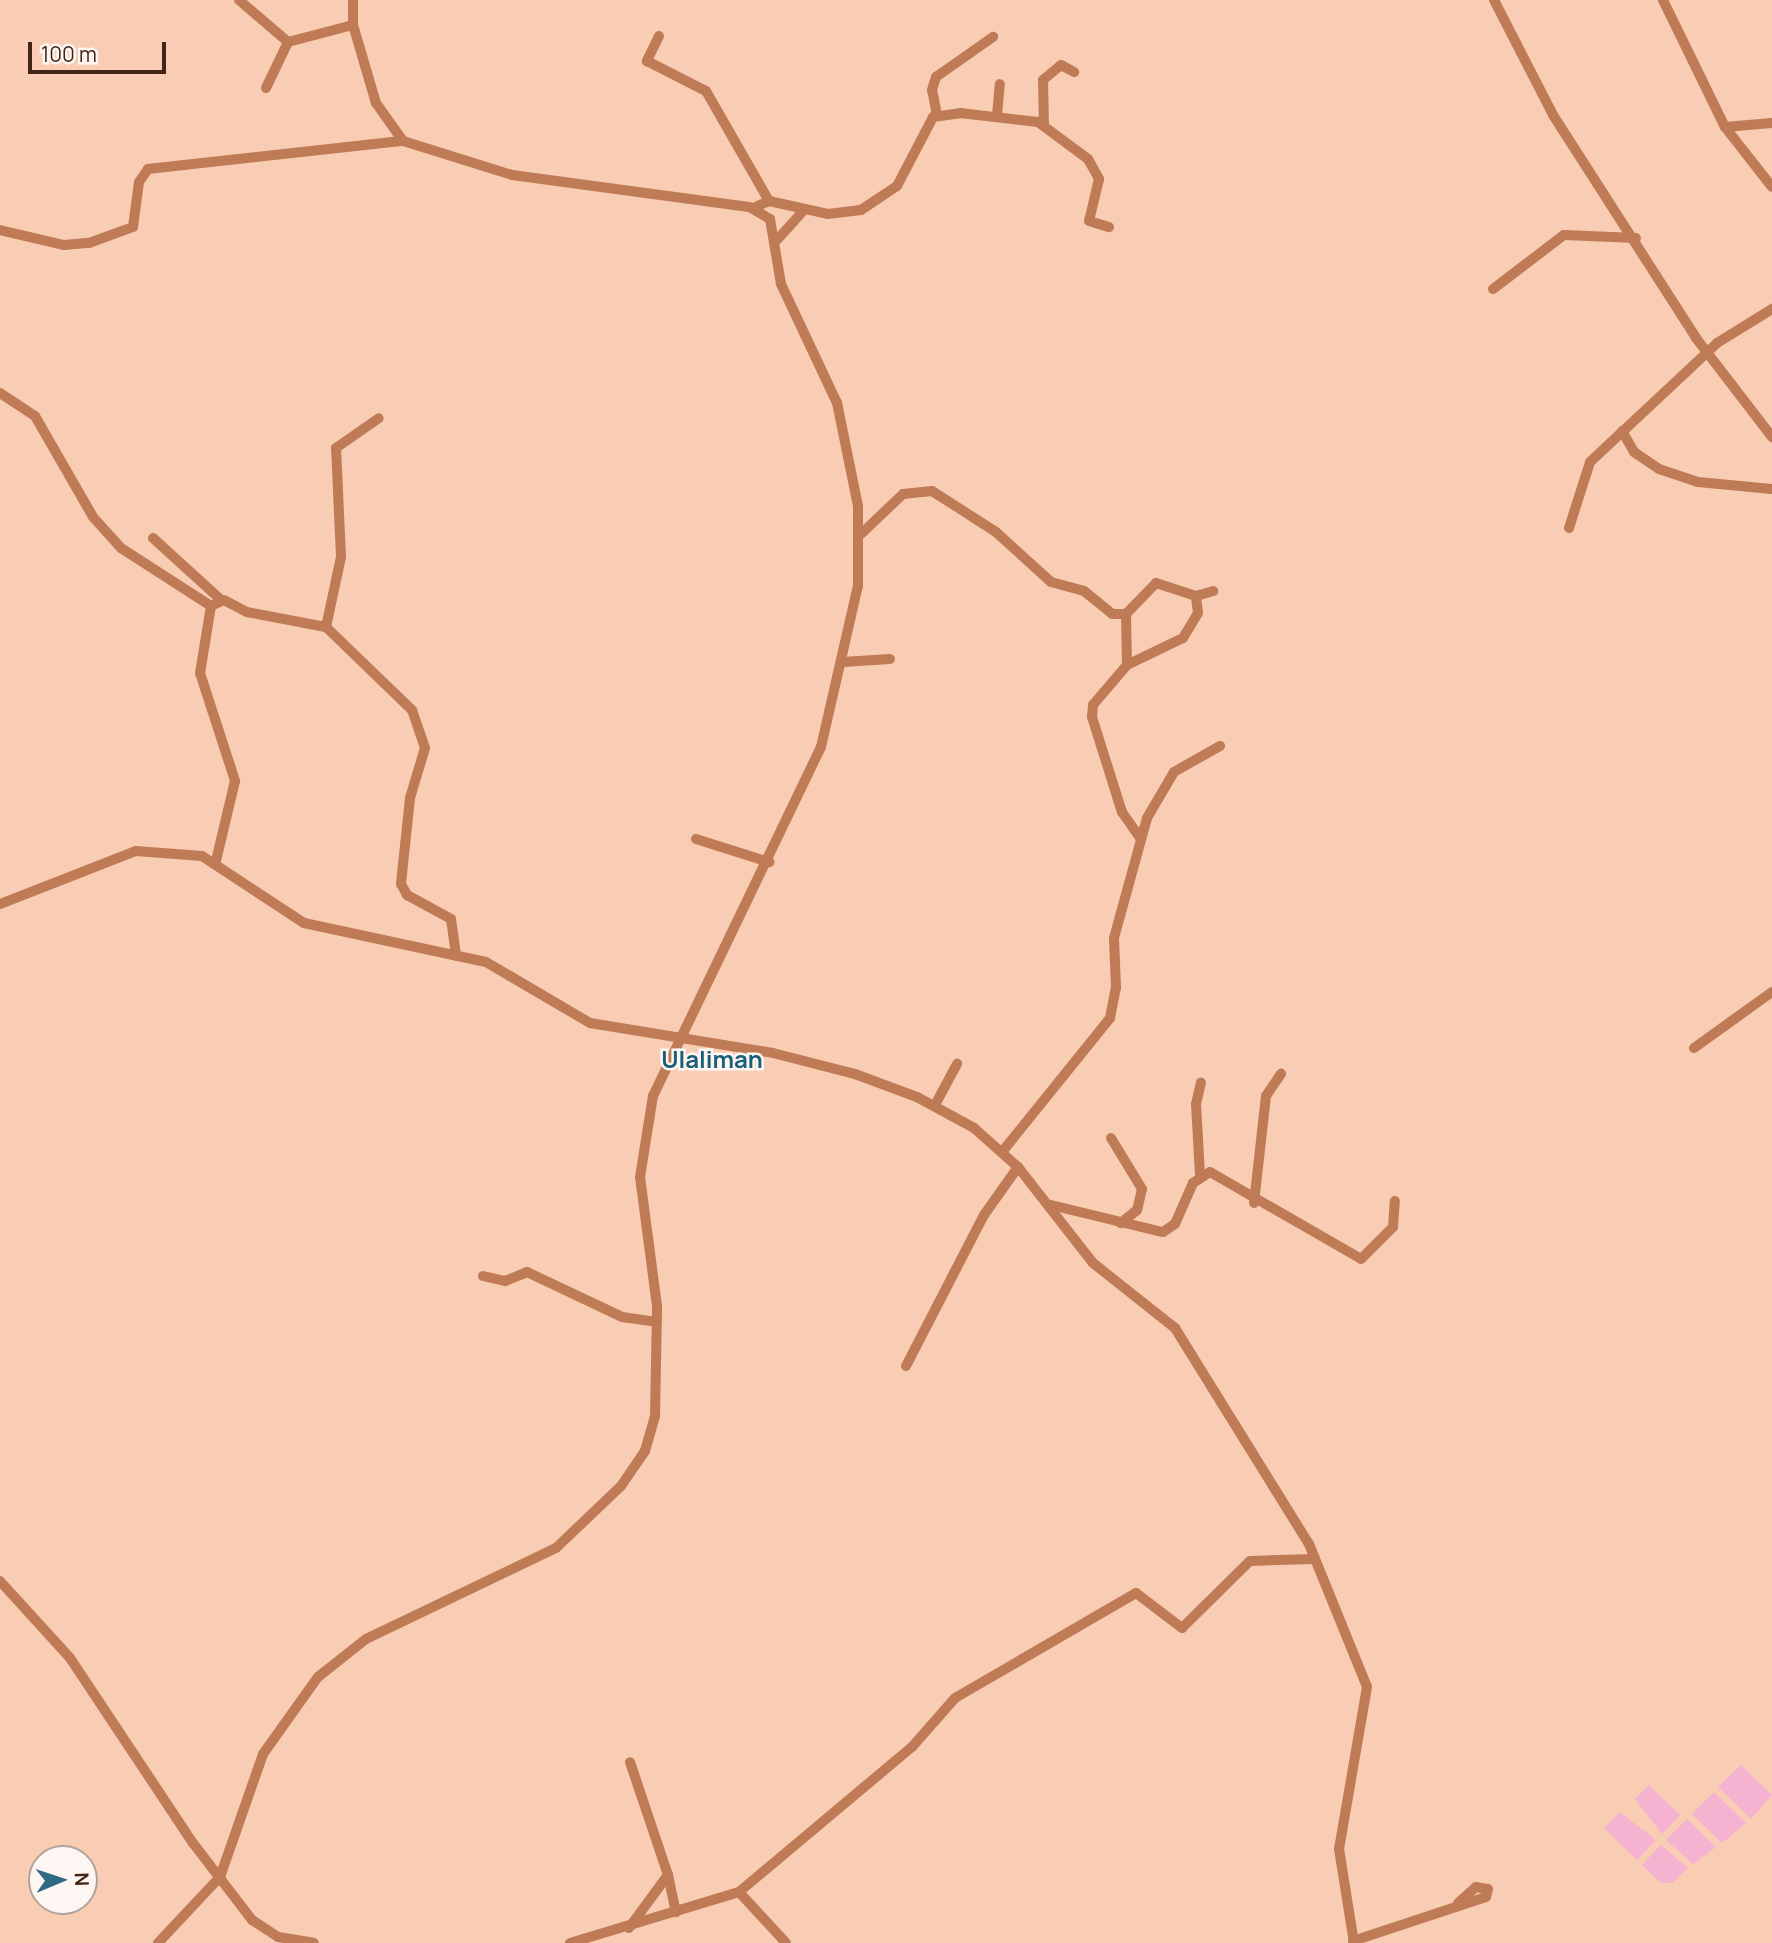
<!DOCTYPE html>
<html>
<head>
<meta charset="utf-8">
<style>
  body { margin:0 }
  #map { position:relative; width:1772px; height:1943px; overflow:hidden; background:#f9ccb4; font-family:Manrope,sans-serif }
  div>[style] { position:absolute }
  .green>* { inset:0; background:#f5b2d1 }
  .minor>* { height:10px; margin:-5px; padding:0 5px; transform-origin:5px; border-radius:5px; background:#bf7b56 }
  span { translate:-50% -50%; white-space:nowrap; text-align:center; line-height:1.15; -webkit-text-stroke:5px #fef6f2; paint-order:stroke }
  .quarter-label { font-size:24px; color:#185f7a; font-weight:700 }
  .north { position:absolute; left:28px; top:1845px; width:70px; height:70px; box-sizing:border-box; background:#fef6f2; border:2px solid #b3a29a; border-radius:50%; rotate:88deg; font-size:19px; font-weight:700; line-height:28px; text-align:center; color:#422515 }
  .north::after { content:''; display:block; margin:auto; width:24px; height:32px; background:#2f6982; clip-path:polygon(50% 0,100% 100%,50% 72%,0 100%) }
  .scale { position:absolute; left:28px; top:42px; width:138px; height:32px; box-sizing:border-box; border:4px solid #422515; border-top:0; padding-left:9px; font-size:21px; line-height:24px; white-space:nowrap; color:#422515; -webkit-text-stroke:5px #fef6f2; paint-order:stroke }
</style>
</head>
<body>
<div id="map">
  <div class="green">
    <div style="clip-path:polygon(1741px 1765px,1772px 1795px,1751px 1819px,1718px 1787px)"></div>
    <div style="clip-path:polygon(1649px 1785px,1680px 1815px,1662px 1834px,1635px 1799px)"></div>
    <div style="clip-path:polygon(1714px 1792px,1746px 1823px,1722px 1843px,1692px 1814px)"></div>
    <div style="clip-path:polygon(1620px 1812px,1656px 1840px,1637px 1860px,1604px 1828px)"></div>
    <div style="clip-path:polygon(1687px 1819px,1716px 1847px,1693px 1864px,1666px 1840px)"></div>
    <div style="clip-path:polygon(1661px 1845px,1688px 1868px,1672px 1883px,1661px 1883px,1642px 1865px)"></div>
  </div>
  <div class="minor">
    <div style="left:239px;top:0;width:65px;rotate:40.6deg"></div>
    <div style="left:1494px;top:0;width:129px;rotate:62.8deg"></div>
    <div style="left:1553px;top:115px;width:265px;rotate:57.3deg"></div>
    <div style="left:1696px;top:338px;width:125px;rotate:52.5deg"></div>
    <div style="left:1663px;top:0;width:141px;rotate:64deg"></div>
    <div style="left:1725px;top:127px;width:76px;rotate:51.9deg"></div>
    <div style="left:659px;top:36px;width:28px;rotate:116deg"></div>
    <div style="left:647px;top:61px;width:66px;rotate:27deg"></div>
    <div style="left:706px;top:91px;width:127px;rotate:60.2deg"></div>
    <div style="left:266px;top:88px;width:51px;rotate:-64.4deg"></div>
    <div style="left:288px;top:42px;width:67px;rotate:-14.7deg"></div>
    <div style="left:937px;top:115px;width:25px;rotate:-101deg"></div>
    <div style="left:932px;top:90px;width:14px;rotate:-73deg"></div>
    <div style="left:936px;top:77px;width:70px;rotate:-35.1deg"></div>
    <div style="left:997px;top:116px;width:32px;rotate:-85deg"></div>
    <div style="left:1044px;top:126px;width:46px;rotate:-91.2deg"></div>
    <div style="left:1043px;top:80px;width:23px;rotate:-40deg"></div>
    <div style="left:1061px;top:65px;width:15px;rotate:28deg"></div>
    <div style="left:1725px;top:127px;width:47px;rotate:-4.9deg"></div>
    <div style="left:753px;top:208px;width:17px;rotate:-24deg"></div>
    <div style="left:769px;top:201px;width:60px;rotate:12.4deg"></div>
    <div style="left:828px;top:214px;width:33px;rotate:-7deg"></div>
    <div style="left:861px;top:210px;width:43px;rotate:-33.7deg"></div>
    <div style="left:897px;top:186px;width:78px;rotate:-62.4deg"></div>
    <div style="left:933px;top:117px;width:27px;rotate:-8deg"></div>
    <div style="left:960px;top:113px;width:79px;rotate:6.6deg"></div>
    <div style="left:1038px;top:122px;width:62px;rotate:36.5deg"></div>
    <div style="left:1088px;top:159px;width:23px;rotate:61deg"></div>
    <div style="left:1099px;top:179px;width:43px;rotate:103.4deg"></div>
    <div style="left:1089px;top:221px;width:21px;rotate:17deg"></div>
    <div style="left:0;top:230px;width:66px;rotate:13.2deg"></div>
    <div style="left:64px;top:245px;width:25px;rotate:-5deg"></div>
    <div style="left:89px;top:243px;width:47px;rotate:-20deg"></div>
    <div style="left:133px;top:227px;width:45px;rotate:-82.4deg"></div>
    <div style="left:139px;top:182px;width:16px;rotate:-55deg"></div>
    <div style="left:148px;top:169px;width:257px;rotate:-6.3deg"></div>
    <div style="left:777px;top:240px;width:39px;rotate:-48deg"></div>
    <div style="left:1493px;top:289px;width:89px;rotate:-37.3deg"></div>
    <div style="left:1564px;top:235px;width:72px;rotate:2.4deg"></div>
    <div style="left:0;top:393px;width:42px;rotate:33.3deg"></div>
    <div style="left:35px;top:416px;width:116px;rotate:60.1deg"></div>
    <div style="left:93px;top:517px;width:42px;rotate:47.9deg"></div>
    <div style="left:121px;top:548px;width:107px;rotate:32.8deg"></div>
    <div style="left:211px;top:606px;width:68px;rotate:99.3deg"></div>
    <div style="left:200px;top:673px;width:114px;rotate:72deg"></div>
    <div style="left:235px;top:781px;width:82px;rotate:103.4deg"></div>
    <div style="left:1622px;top:431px;width:24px;rotate:60deg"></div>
    <div style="left:1634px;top:452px;width:30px;rotate:34deg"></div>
    <div style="left:1659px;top:469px;width:41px;rotate:18.4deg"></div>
    <div style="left:1698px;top:482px;width:74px;rotate:5.4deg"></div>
    <div style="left:1569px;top:528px;width:69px;rotate:-72.3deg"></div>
    <div style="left:1590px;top:462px;width:174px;rotate:-43.1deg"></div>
    <div style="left:1717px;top:343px;width:65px;rotate:-31.7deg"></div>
    <div style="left:861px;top:534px;width:58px;rotate:-43.6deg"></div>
    <div style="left:903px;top:494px;width:29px;rotate:-6deg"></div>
    <div style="left:932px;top:491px;width:76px;rotate:32.6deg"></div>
    <div style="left:996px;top:532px;width:74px;rotate:42.3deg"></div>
    <div style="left:1051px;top:582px;width:34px;rotate:15deg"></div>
    <div style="left:1084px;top:591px;width:36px;rotate:39deg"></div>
    <div style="left:1112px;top:614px;width:14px"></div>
    <div style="left:1126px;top:614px;width:43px;rotate:-45.9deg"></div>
    <div style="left:1156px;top:583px;width:42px;rotate:18deg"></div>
    <div style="left:1196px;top:596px;width:18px;rotate:-16deg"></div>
    <div style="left:153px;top:538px;width:91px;rotate:42.3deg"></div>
    <div style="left:211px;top:606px;width:14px;rotate:-25deg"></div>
    <div style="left:224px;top:600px;width:26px;rotate:28deg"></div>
    <div style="left:247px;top:612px;width:80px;rotate:10.8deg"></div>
    <div style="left:326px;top:627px;width:120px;rotate:44deg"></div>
    <div style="left:412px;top:710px;width:40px;rotate:71.1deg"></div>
    <div style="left:425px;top:748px;width:52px;rotate:106.7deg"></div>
    <div style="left:410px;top:798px;width:86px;rotate:96deg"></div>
    <div style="left:401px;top:884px;width:13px;rotate:61deg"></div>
    <div style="left:407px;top:895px;width:50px;rotate:28.6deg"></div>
    <div style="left:451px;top:919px;width:37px;rotate:82deg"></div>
    <div style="left:1126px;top:614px;width:51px;rotate:88.9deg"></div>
    <div style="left:1127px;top:665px;width:52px;rotate:130.4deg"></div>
    <div style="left:1093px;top:705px;width:12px;rotate:95deg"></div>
    <div style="left:1092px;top:717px;width:100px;rotate:72.5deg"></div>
    <div style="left:1122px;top:812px;width:33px;rotate:55deg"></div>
    <div style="left:326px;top:627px;width:72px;rotate:-77.9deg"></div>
    <div style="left:341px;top:557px;width:109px;rotate:-92.6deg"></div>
    <div style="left:336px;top:448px;width:52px;rotate:-34.9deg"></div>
    <div style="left:843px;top:662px;width:47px;rotate:-3.7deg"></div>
    <div style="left:1127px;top:665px;width:62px;rotate:-25.7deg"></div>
    <div style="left:1183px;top:638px;width:29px;rotate:-59deg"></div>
    <div style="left:1198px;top:613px;width:17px;rotate:-97deg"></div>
    <div style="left:696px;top:839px;width:77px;rotate:17.5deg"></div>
    <div style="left:0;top:904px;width:146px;rotate:-21.3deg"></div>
    <div style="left:136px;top:851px;width:66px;rotate:4.3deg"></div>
    <div style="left:202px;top:856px;width:122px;rotate:33.3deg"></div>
    <div style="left:304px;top:923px;width:186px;rotate:12.1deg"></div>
    <div style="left:486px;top:962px;width:121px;rotate:30.4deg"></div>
    <div style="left:590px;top:1023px;width:185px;rotate:9.3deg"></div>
    <div style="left:773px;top:1053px;width:85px;rotate:14.4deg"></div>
    <div style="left:855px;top:1074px;width:66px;rotate:20.4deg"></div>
    <div style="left:917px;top:1097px;width:65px;rotate:28.5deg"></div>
    <div style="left:974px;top:1128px;width:59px;rotate:41.6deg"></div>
    <div style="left:1018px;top:1167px;width:122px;rotate:52deg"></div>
    <div style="left:1093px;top:1263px;width:105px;rotate:38.4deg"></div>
    <div style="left:1175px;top:1328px;width:254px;rotate:58.2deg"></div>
    <div style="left:1309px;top:1544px;width:154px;rotate:67.9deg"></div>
    <div style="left:1367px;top:1687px;width:164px;rotate:99.8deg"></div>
    <div style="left:1339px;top:1849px;width:95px;rotate:80.9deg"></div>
    <div style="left:1694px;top:1048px;width:96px;rotate:-35.7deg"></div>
    <div style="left:935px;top:1105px;width:47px;rotate:-61.8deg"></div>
    <div style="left:1111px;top:1138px;width:60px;rotate:58.7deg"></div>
    <div style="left:1142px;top:1189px;width:22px;rotate:103deg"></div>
    <div style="left:1137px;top:1210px;width:21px;rotate:141deg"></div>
    <div style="left:1002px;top:1152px;width:172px;rotate:-51.1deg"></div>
    <div style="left:1110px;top:1018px;width:31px;rotate:-79deg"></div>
    <div style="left:1116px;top:988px;width:50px;rotate:-92.3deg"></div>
    <div style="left:1114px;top:938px;width:124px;rotate:-74.6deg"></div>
    <div style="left:1147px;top:818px;width:53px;rotate:-59.6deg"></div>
    <div style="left:1174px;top:772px;width:53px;rotate:-29.5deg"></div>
    <div style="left:1200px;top:1175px;width:71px;rotate:-93.2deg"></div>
    <div style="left:1196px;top:1104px;width:22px;rotate:-77deg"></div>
    <div style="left:1254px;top:1203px;width:108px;rotate:-83.6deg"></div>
    <div style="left:1266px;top:1096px;width:27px;rotate:-56deg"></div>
    <div style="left:1051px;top:1205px;width:115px;rotate:13.6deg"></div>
    <div style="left:1163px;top:1232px;width:14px;rotate:-34deg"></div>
    <div style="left:1175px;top:1224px;width:45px;rotate:-66.3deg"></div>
    <div style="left:1193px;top:1183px;width:20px;rotate:-33deg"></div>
    <div style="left:1210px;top:1172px;width:174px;rotate:29.9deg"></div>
    <div style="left:1361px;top:1259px;width:45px;rotate:-45deg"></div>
    <div style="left:1393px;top:1227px;width:26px;rotate:-86deg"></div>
    <div style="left:483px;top:1276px;width:23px;rotate:13deg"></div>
    <div style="left:505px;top:1281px;width:24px;rotate:-22deg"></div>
    <div style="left:527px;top:1272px;width:105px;rotate:25.3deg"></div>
    <div style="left:622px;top:1317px;width:35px;rotate:8deg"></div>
    <div style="left:906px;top:1366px;width:170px;rotate:-62.7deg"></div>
    <div style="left:984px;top:1215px;width:59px;rotate:-54.7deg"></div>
    <div style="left:0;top:1581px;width:104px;rotate:47.7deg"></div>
    <div style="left:70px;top:1658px;width:222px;rotate:56.4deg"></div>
    <div style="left:193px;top:1843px;width:97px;rotate:52.5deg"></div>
    <div style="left:252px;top:1920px;width:31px;rotate:33deg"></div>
    <div style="left:278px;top:1937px;width:36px;rotate:9deg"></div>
    <div style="left:668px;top:1875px;width:38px;rotate:78deg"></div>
    <div style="left:739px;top:1892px;width:226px;rotate:-40deg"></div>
    <div style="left:912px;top:1747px;width:65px;rotate:-48.7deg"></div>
    <div style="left:955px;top:1698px;width:209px;rotate:-30.1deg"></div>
    <div style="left:1136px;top:1593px;width:58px;rotate:37.3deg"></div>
    <div style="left:1182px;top:1628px;width:95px;rotate:-44.6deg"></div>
    <div style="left:1250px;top:1561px;width:64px;rotate:-1.8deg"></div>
    <div style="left:629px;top:1928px;width:66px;rotate:-53.7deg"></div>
    <div style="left:668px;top:1875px;width:119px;rotate:-108.6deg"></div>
    <div style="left:1353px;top:1941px;width:140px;rotate:-18.3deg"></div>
    <div style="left:1486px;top:1897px;width:8px;rotate:-76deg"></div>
    <div style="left:1488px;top:1889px;width:12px;rotate:-171deg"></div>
    <div style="left:1476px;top:1887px;width:24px;rotate:138deg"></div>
    <div style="left:158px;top:1943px;width:91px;rotate:-46.8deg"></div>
    <div style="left:220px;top:1877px;width:130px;rotate:-70.7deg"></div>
    <div style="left:263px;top:1754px;width:95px;rotate:-54.5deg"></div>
    <div style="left:318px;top:1677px;width:61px;rotate:-38.4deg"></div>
    <div style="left:366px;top:1639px;width:211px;rotate:-25.6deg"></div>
    <div style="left:556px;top:1548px;width:90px;rotate:-43.6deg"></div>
    <div style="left:621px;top:1486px;width:42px;rotate:-55.6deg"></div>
    <div style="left:645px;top:1451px;width:37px;rotate:-74deg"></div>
    <div style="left:655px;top:1415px;width:109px;rotate:-88.9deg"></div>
    <div style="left:657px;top:1306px;width:130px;rotate:-97.5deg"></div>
    <div style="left:640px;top:1177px;width:82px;rotate:-80.9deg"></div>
    <div style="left:653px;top:1096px;width:387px;rotate:-64.3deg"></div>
    <div style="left:821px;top:747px;width:165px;rotate:-77.1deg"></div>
    <div style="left:858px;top:586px;width:80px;rotate:-90deg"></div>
    <div style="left:858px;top:506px;width:105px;rotate:-101.5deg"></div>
    <div style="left:837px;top:403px;width:132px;rotate:-115.2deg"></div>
    <div style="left:781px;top:284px;width:66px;rotate:-99.6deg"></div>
    <div style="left:770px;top:219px;width:24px;rotate:-150deg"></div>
    <div style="left:749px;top:207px;width:239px;rotate:-172.3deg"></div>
    <div style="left:512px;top:175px;width:114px;rotate:-162.7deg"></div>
    <div style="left:403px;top:141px;width:47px;rotate:-125.4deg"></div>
    <div style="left:376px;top:103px;width:81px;rotate:-106.4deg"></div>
    <div style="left:353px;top:25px;width:25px;rotate:-90deg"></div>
    <div style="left:570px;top:1943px;width:177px;rotate:-16.8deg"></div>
    <div style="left:739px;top:1892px;width:69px;rotate:47.3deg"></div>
  </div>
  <div class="quarter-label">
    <span style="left:712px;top:1059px">Ulaliman</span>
  </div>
  <div class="north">N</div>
  <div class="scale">100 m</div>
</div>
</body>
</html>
